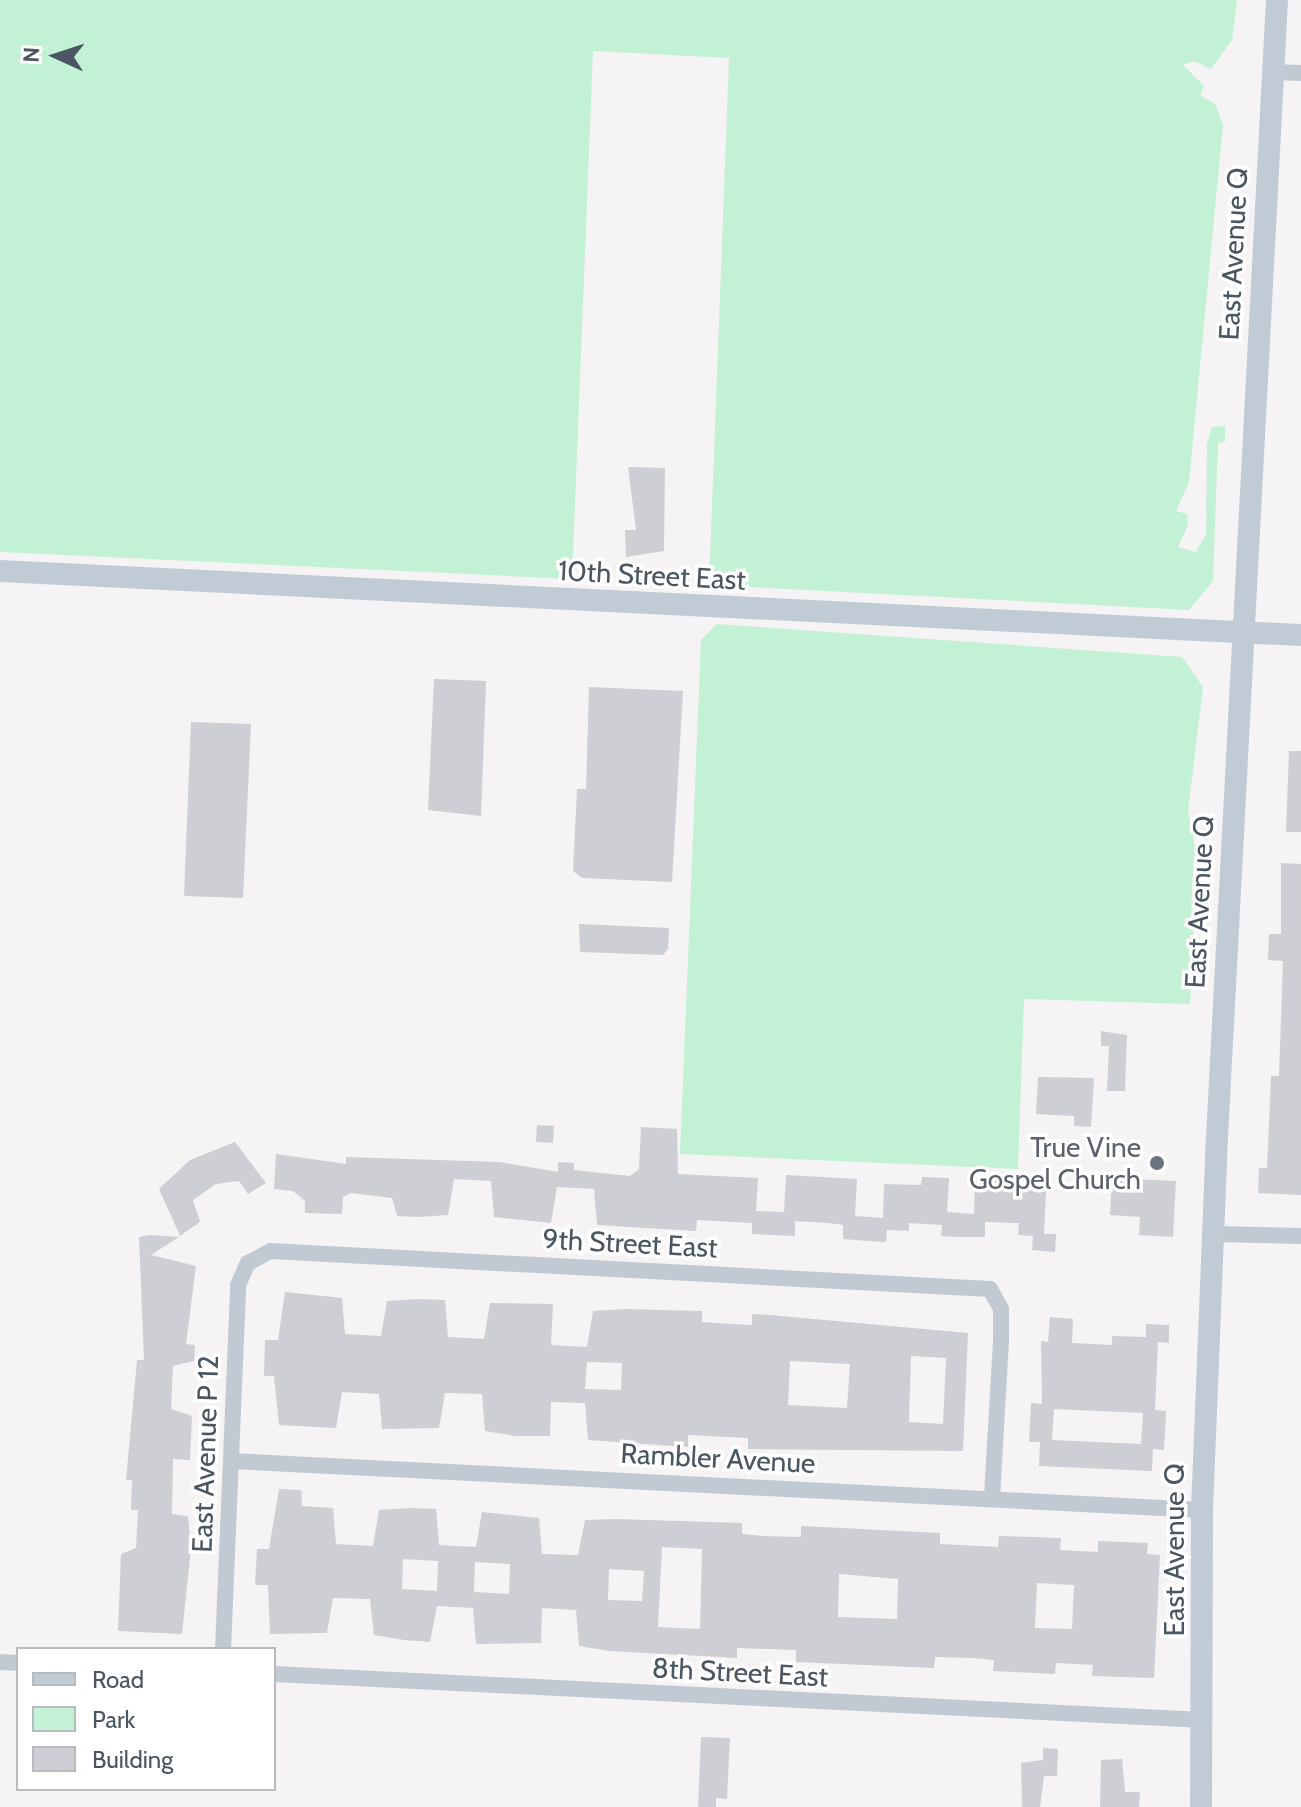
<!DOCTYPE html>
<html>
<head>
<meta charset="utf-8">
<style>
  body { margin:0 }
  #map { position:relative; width:1301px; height:1807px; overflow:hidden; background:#f5f3f3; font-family:Cabin,sans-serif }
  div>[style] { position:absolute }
  .green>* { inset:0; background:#c3f1d5 }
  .building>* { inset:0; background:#cdcfd5 }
  .street>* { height:16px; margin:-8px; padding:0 8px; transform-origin:8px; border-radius:8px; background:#c1cad2 }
  .secondary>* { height:22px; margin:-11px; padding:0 11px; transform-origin:11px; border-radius:11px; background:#c1cbd6 }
  .dots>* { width:22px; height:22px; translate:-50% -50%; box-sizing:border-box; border:4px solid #fff; border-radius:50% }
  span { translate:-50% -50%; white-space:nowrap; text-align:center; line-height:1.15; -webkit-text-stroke:7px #fff; paint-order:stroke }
  .street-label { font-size:28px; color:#4a5661 }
  .worship-label { font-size:28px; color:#5b616d }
  .right { translate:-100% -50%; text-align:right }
  .legend { position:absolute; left:16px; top:1647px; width:260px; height:144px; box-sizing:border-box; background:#fff; border:2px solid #b7bbc0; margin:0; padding:10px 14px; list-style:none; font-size:24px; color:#4a5661 }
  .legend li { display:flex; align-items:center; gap:16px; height:40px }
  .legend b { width:40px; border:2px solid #b7bbc0 }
  .north { position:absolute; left:16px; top:16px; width:80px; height:80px; -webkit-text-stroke:6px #fff; paint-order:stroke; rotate:273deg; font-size:22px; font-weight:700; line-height:32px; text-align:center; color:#4a5661 }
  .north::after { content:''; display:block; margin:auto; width:28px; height:36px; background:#4a5661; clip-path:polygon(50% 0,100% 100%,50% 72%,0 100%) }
</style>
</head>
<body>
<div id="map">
  <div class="green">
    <div style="clip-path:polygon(0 0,1237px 0,1232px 40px,1211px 69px,1194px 61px,1183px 65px,1204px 86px,1200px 95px,1215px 104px,1223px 125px,1189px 482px,1176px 511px,1187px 514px,1188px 525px,1178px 547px,1196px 552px,1206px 534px,1207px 444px,1212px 427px,1225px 426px,1225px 442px,1218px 443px,1213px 581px,1189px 610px,709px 585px,729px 58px,593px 51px,572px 579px,0 552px)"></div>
    <div style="clip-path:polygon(717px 624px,1182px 657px,1203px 687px,1188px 811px,1196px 853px,1190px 1004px,1024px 999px,1018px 1169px,680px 1154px,701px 640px)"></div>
  </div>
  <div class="building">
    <div style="clip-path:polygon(628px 467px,665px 468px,664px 551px,626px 557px,625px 530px,636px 530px)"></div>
    <div style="clip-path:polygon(434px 679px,486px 681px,481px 816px,428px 810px)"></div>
    <div style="clip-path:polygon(589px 687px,683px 691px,672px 882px,582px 878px,573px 871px,577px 789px,586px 789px)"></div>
    <div style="clip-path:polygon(191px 722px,251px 724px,243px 898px,184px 896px)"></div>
    <div style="clip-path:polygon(1289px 751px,1301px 751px,1301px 832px,1286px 832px)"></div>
    <div style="clip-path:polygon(1281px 863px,1301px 864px,1301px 1195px,1258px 1193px,1259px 1168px,1267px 1168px,1271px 1076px,1279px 1076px,1283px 961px,1268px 960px,1269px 934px,1281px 934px)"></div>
    <div style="clip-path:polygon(579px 924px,669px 928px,668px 949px,663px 955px,580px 952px)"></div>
    <div style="clip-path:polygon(1101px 1031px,1127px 1035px,1125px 1091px,1107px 1091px,1109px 1046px,1101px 1046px)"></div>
    <div style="clip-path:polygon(1038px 1077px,1094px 1078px,1091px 1127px,1074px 1126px,1074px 1116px,1036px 1114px)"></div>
    <div style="clip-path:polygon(537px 1125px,554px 1126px,553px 1143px,536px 1142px)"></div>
    <div style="clip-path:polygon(641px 1127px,677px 1129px,678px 1174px,758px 1178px,756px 1211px,784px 1212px,786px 1175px,857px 1179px,855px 1216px,883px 1218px,884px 1184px,921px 1185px,922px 1177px,949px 1178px,947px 1212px,974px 1214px,975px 1176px,1002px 1176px,1001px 1189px,1046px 1191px,1044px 1234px,1056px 1234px,1055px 1252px,1032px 1250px,1033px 1236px,1018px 1235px,1019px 1223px,985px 1222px,985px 1237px,959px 1237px,941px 1236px,942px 1225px,909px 1223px,909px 1231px,887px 1230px,886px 1242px,868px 1241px,843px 1239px,843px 1225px,829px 1223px,795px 1221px,795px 1236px,752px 1234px,752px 1223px,697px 1220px,696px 1231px,597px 1225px,594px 1189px,557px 1187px,551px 1223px,494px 1217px,491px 1181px,454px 1179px,448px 1215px,419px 1217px,397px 1216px,392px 1198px,351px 1193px,343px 1197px,342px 1214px,305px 1213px,305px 1201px,293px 1191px,274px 1189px,276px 1154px,346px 1164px,346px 1157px,500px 1162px,558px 1172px,558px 1162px,574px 1163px,574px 1170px,630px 1176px,639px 1169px)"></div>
    <div style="clip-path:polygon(235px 1142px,266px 1183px,248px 1194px,239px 1181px,216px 1184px,193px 1200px,200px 1222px,180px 1236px,159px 1189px,190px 1160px)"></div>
    <div style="clip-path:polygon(1112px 1178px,1176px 1181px,1173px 1237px,1139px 1235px,1140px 1217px,1110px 1215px)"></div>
    <div style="clip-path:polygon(150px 1235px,179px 1237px,151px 1255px,196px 1266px,186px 1344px,195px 1345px,194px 1361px,173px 1366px,171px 1409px,192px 1416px,190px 1460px,173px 1459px,172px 1514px,188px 1516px,191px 1548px,182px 1634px,118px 1631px,121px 1554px,136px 1548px,138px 1510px,131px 1510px,132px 1480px,126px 1480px,137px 1360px,144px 1360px,139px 1237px)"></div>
    <div style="clip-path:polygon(evenodd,285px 1292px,342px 1298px,345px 1334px,381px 1336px,387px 1301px,418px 1299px,445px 1300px,448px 1337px,484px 1339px,490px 1303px,553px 1304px,551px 1345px,587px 1347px,593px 1311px,624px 1309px,702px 1311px,702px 1322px,715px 1323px,752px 1325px,752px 1314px,770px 1315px,968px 1333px,963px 1451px,748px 1449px,748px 1438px,688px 1435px,688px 1447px,588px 1440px,585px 1403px,551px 1402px,550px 1436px,516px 1436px,485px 1431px,482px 1394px,445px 1393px,439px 1428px,382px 1429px,379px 1394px,342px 1392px,336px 1428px,279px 1425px,274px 1376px,264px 1376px,265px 1340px,278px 1340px,285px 1292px,911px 1356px,946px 1358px,943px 1424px,909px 1422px,911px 1356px,285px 1292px,790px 1361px,850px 1364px,847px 1408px,788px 1405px,790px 1361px,285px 1292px,587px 1362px,622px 1363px,621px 1390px,585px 1389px,587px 1362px)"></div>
    <div style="clip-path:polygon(evenodd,1050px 1317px,1073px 1319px,1072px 1343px,1112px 1345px,1112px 1336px,1146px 1337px,1146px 1324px,1169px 1325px,1169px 1343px,1158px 1342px,1155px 1410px,1166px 1411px,1165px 1432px,1164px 1450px,1153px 1449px,1152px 1471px,1039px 1466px,1040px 1442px,1029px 1442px,1031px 1403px,1042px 1404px,1041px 1341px,1048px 1342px,1050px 1317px,1054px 1409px,1143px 1413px,1141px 1444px,1052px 1440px,1054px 1409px)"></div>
    <div style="clip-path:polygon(evenodd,279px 1489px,301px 1490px,302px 1506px,333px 1508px,336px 1544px,373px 1546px,379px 1510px,410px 1508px,436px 1509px,439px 1545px,476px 1547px,482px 1512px,539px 1518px,542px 1554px,578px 1555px,585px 1520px,616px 1519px,742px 1523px,742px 1534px,764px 1536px,801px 1537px,801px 1526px,940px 1533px,940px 1544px,998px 1547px,999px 1536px,1061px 1538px,1060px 1550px,1098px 1552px,1098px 1541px,1148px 1543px,1147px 1554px,1160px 1555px,1154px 1678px,1092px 1676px,1093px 1665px,1056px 1663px,1055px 1674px,993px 1671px,994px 1660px,972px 1658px,935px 1657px,934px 1668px,796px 1662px,796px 1650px,737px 1648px,737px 1658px,610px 1651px,579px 1646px,576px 1610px,542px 1608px,541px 1643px,476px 1644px,473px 1608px,437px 1606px,430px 1642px,404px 1640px,374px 1635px,370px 1599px,333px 1598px,327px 1633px,270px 1634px,268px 1585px,255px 1585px,257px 1549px,269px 1549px,279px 1489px,662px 1547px,702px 1549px,700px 1629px,658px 1627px,662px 1547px,279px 1489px,403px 1559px,438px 1561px,437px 1591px,402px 1589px,403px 1559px,279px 1489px,475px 1562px,510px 1564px,509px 1594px,474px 1592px,475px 1562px,279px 1489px,609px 1569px,644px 1571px,642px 1601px,608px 1600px,609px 1569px,279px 1489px,839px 1574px,898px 1579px,897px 1619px,838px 1617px,839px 1574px,279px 1489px,1037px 1583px,1074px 1585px,1072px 1629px,1035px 1628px,1037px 1583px)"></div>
    <div style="clip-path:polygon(701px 1737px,730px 1738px,727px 1799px,716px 1798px,716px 1807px,698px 1807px)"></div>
    <div style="clip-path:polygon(1043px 1748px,1058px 1749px,1057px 1776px,1044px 1776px,1040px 1807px,1022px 1807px,1021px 1763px,1043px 1760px)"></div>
    <div style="clip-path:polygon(1122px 1759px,1125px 1792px,1140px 1792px,1139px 1807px,1100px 1807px,1101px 1760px)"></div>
  </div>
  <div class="street">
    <div style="left:1273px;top:72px;width:28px;rotate:2deg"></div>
    <div style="left:1213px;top:1234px;width:88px;rotate:1.3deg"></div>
    <div style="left:231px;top:1461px;width:972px;rotate:2.89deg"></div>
    <div style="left:223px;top:1649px;width:364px;rotate:-87.6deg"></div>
    <div style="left:238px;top:1285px;width:24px;rotate:-66deg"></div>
    <div style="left:248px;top:1263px;width:26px;rotate:-28deg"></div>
    <div style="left:271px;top:1251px;width:720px;rotate:3.03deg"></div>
    <div style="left:990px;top:1289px;width:23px;rotate:61deg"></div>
    <div style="left:1001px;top:1309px;width:32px;rotate:90deg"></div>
    <div style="left:1001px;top:1341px;width:157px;rotate:93.3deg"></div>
    <div style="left:0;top:1662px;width:18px;rotate:3deg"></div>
    <div style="left:274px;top:1674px;width:931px;rotate:2.83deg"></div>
  </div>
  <div class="secondary">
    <div style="left:0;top:571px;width:1303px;rotate:2.82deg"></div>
    <div style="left:1201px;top:1807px;width:297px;rotate:-89.8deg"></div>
    <div style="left:1202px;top:1510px;width:354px;rotate:-87.7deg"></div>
    <div style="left:1216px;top:1156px;width:1158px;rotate:-86.98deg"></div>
  </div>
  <div class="dots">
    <div style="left:1157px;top:1163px;background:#6b7280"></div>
  </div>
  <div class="street-label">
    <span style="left:1233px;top:254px;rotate:-87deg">East Avenue Q</span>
    <span style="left:652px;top:575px;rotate:3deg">10th Street East</span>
    <span style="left:1199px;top:902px;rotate:-87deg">East Avenue Q</span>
    <span style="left:630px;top:1243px;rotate:3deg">9th Street East</span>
    <span style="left:205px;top:1454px;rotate:-88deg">East Avenue P 12</span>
    <span style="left:718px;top:1458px;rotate:3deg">Rambler Avenue</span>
    <span style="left:1174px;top:1550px;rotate:-90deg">East Avenue Q</span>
    <span style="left:740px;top:1672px;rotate:3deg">8th Street East</span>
  </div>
  <div class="worship-label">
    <span class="right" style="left:1141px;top:1163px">True Vine<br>Gospel Church</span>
  </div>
  <ul class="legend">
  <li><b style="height:10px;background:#c1cbd6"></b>Road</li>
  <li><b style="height:22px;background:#c3f1d5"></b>Park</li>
  <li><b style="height:22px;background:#cdcfd5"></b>Building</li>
  </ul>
  <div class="north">N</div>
</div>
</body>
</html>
